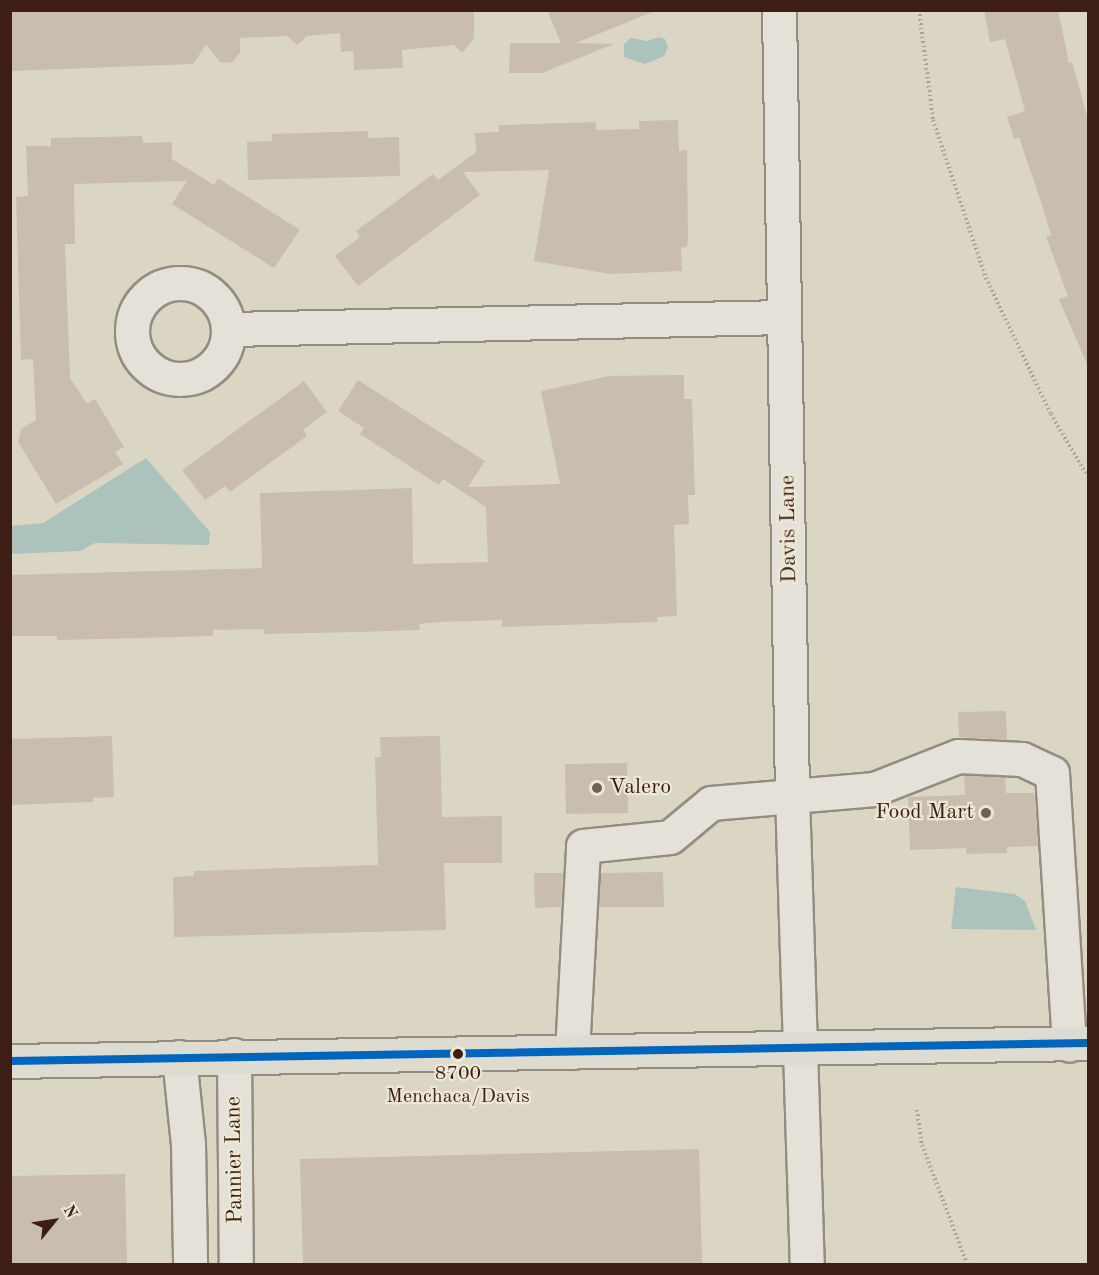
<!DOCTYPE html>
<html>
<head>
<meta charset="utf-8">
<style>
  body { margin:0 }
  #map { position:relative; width:1099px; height:1275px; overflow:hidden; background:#dbd6c4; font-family:"Old Standard TT",serif }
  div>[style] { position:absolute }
  .water>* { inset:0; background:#acc2bc }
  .building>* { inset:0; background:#c9bdaf }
  .path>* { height:4px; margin-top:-2px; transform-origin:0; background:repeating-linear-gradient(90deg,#a5a099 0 1.5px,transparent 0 4.5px) }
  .roads { filter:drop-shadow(2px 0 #948c81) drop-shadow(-2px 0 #948c81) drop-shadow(0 2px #948c81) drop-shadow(0 -2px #948c81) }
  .minor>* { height:33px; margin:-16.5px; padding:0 16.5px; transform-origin:16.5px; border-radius:16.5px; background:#e4e1d8 }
  .minor>.ring { margin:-16.5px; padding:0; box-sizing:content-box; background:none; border:33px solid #e4e1d8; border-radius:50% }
  .major>* { height:33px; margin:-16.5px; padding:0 16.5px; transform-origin:16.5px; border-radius:16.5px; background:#dedbd1 }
  .bus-1>* { height:8px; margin:-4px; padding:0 4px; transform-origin:4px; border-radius:4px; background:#0065bd }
  .dots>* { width:16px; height:16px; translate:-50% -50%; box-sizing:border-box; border:3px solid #ede8d3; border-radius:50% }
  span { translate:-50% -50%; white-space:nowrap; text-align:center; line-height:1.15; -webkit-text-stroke:4.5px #ede8d3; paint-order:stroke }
  .bus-label { font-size:20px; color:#3c1e14 }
  .street-label { font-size:22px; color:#3c1e14 }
  .poi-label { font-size:22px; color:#3c1e14 }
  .left { translate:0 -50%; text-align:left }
  .right { translate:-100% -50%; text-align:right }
  .frame { position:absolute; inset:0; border:12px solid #3c1e14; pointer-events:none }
  .north { position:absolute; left:24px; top:1191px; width:60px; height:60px; -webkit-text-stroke:4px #ede8d3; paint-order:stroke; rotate:60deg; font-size:16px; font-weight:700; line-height:24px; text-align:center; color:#3c1e14 }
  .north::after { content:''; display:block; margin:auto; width:21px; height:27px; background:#3c1e14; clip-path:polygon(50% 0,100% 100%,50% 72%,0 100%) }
</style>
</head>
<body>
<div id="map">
  <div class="water">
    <div style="clip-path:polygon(659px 37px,665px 39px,668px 47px,664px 56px,645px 64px,624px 57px,624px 44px,631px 38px,647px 41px)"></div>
    <div style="clip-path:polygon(146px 458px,210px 532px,209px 545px,95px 543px,80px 551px,11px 554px,11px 526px,43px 523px)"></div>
    <div style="clip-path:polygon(956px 887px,1015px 894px,1025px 901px,1036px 930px,951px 929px)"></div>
  </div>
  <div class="building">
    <div style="clip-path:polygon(10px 10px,474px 10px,474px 38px,462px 53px,454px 45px,402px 50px,403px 68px,354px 70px,353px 51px,341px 52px,340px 33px,307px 36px,297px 45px,287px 36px,240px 38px,240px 53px,232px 62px,221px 63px,206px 45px,193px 64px,10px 71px)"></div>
    <div style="clip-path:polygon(547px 10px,655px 10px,655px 11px,576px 43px,614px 44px,542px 73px,509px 73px,510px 43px,561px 43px)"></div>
    <div style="clip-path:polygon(984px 10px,1058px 10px,1069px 63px,1072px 62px,1089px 123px,1089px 369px,1059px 299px,1068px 296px,1046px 237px,1051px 235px,1043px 208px,1019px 137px,1014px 139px,1007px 117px,1025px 111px,1005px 39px,990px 42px)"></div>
    <div style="clip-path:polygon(678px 120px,679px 151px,687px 150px,688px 241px,687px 247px,681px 248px,682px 271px,610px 274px,534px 261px,549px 170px,463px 172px,480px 195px,358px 286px,335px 256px,360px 237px,356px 231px,433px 174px,438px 180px,476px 152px,475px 133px,499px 132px,499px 125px,596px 122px,596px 130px,639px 129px,639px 121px)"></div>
    <div style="clip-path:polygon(368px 131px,368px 138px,399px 137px,400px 176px,248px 180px,247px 142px,272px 141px,272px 134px)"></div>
    <div style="clip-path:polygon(142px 136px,143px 143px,172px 142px,172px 159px,214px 185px,218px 178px,300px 230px,274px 268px,172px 204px,187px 181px,74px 184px,75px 244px,65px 244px,70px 378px,87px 404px,95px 399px,124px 447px,115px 452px,123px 464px,56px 504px,18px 442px,21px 429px,36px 420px,33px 359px,21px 360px,16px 197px,28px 196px,26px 146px,51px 146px,51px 138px)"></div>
    <div style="clip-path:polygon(684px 375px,684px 399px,692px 399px,695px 495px,688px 495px,689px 524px,674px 525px,677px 616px,657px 617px,657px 622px,502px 627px,502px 620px,440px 622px,419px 624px,420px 630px,358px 632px,264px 634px,264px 629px,213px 630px,213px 636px,141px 638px,57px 640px,57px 636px,10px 636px,10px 575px,262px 568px,260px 493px,412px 488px,413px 564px,488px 562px,486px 507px,443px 479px,439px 485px,360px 434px,364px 428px,338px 411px,358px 380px,485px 461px,468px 487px,560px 484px,541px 391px,609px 376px)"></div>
    <div style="clip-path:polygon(304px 381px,327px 412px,303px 430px,307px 436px,230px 492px,225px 486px,205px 500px,182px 470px)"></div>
    <div style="clip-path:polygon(1006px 711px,1007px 740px,959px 737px,958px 712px)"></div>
    <div style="clip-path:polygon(112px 736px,114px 797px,93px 798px,93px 802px,10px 805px,10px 739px)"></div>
    <div style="clip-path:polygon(440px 736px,442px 817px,502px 816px,502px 863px,444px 863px,446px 930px,174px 937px,173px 877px,194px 876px,194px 871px,378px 865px,375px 757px,381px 757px,380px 737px)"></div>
    <div style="clip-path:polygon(627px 763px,628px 813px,566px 814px,565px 764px)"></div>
    <div style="clip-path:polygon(964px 775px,1005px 777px,1006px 793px,1034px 793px,1038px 846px,1007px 847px,1007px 853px,966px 854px,966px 848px,910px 850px,908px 797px,965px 795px)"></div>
    <div style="clip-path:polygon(663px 872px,664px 907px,599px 907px,600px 873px)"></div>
    <div style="clip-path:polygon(534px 873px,563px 873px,561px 907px,535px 908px)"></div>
    <div style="clip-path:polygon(699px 1149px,702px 1264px,303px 1264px,300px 1159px)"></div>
    <div style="clip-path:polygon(125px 1174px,127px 1264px,10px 1264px,10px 1176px)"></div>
  </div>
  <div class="path">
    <div style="left:919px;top:10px;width:111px;rotate:82.7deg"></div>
    <div style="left:933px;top:120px;width:167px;rotate:71.5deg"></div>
    <div style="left:986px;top:278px;width:151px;rotate:64.5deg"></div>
    <div style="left:1051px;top:414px;width:73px;rotate:59.6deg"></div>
    <div style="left:917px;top:1110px;width:35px;rotate:82deg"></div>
    <div style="left:922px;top:1145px;width:127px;rotate:69.3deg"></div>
  </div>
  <div class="roads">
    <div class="minor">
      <div style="left:779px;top:10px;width:784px;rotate:89.05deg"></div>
      <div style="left:792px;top:794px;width:470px;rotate:88.2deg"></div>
      <div class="ring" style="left:132px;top:283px;width:63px;height:63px"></div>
      <div style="left:230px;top:329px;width:553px;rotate:-1.24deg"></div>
      <div style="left:572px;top:1052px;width:206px;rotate:-86.9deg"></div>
      <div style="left:583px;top:846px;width:87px;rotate:-5.9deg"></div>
      <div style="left:670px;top:837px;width:53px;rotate:-39.7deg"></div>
      <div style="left:711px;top:803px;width:164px;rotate:-4.9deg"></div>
      <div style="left:874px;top:789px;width:90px;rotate:-21.4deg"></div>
      <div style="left:958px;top:756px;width:64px;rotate:2.7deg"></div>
      <div style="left:1022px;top:759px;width:33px;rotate:25deg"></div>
      <div style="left:1052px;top:773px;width:272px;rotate:86.4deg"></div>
      <div style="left:234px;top:1055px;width:209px;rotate:89.5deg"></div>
      <div style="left:179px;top:1057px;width:87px;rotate:84.1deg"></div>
      <div style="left:188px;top:1144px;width:120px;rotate:89deg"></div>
    </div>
    <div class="major">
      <div style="left:10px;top:1061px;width:1078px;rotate:-0.96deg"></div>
    </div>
  </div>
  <div class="bus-1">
    <div style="left:10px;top:1061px;width:1078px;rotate:-0.96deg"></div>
  </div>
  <div class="dots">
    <div style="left:597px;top:788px;background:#745e52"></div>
    <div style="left:986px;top:813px;background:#745e52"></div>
    <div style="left:458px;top:1054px;background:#3c1e14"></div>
  </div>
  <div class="bus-label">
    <span style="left:458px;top:1086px">8700<br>Menchaca/Davis</span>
  </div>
  <div class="street-label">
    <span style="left:789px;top:529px;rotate:-91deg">Davis Lane</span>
    <span style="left:235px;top:1160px;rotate:-91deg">Pannier Lane</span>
  </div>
  <div class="poi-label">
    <span class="left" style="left:609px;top:788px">Valero</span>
    <span class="right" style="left:974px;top:813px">Food Mart</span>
  </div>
  <div class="frame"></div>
  <div class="north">N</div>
</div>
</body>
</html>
